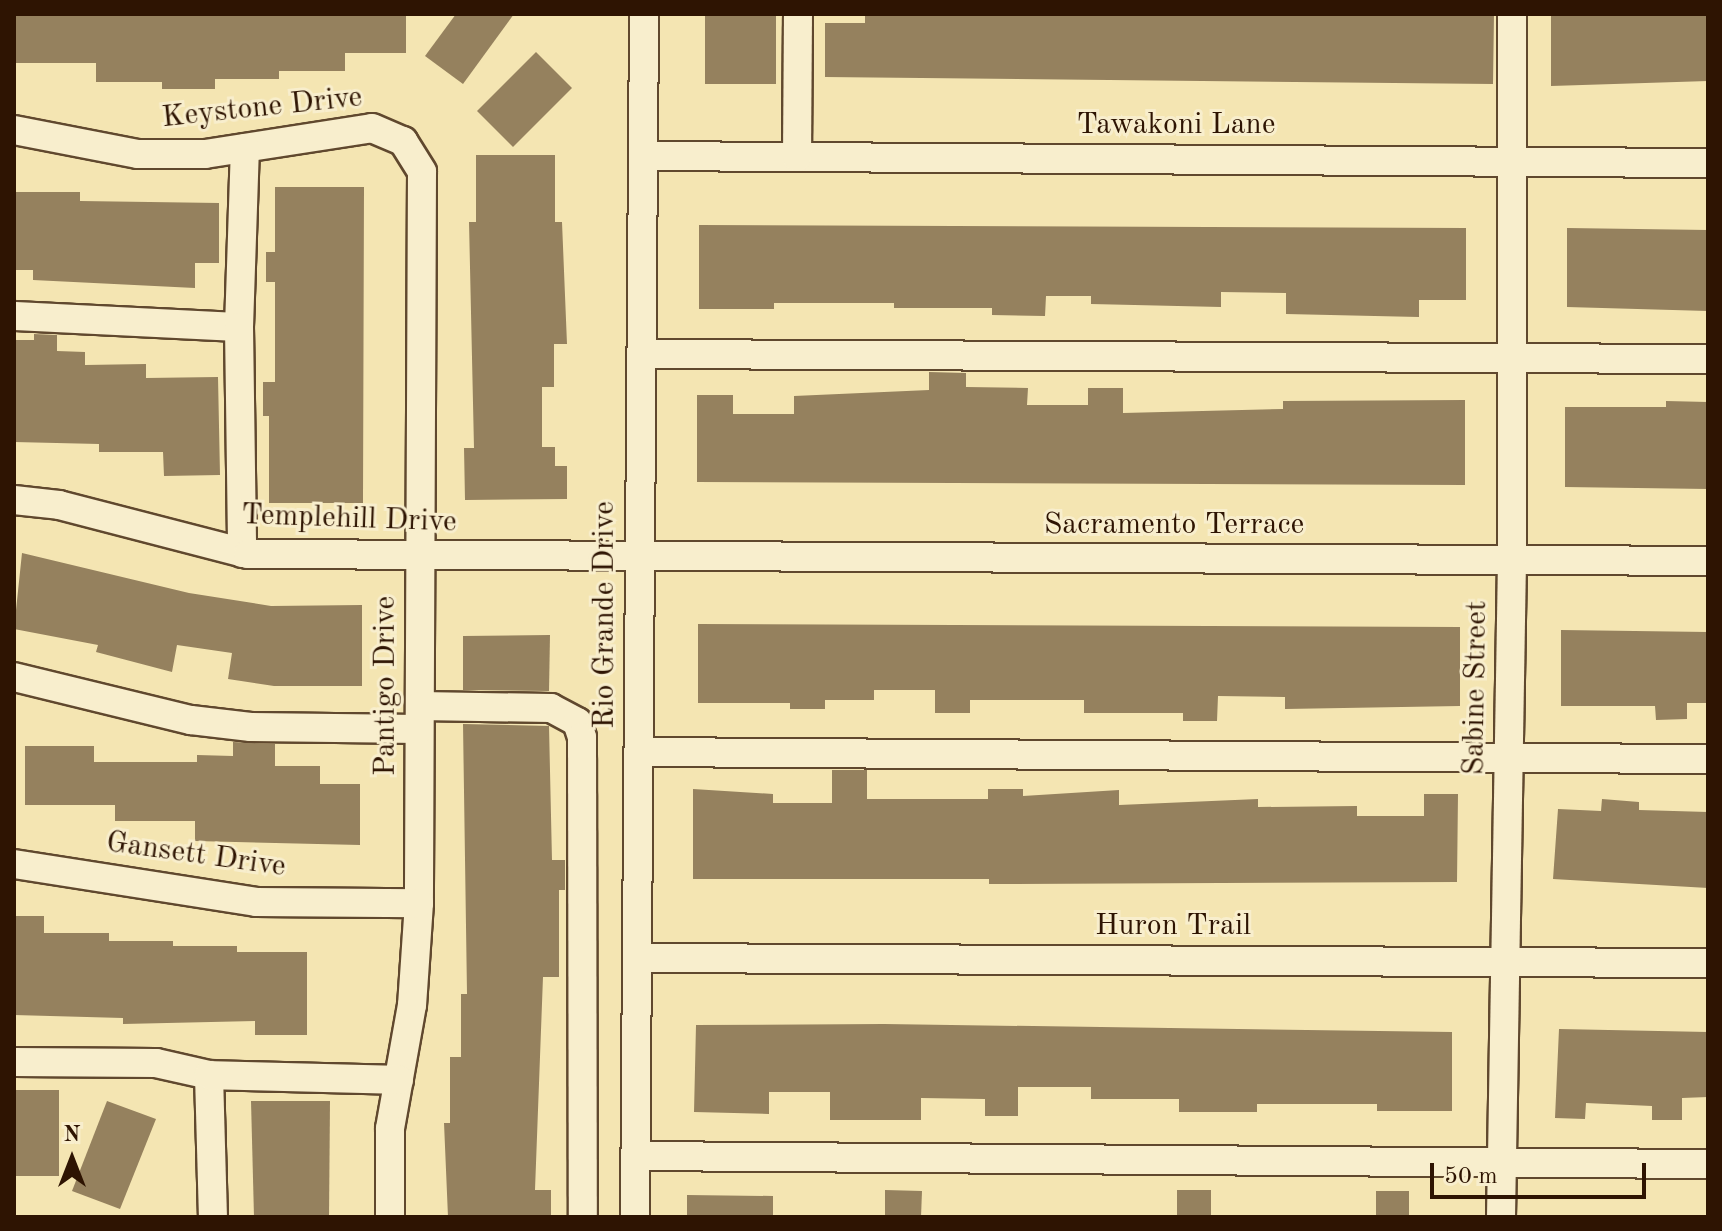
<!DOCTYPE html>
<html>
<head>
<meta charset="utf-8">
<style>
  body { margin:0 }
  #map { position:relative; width:1722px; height:1231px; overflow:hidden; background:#f4e5b2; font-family:"Old Standard TT",serif }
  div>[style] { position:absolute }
  .building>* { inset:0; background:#95815e }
  .roads { filter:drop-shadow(2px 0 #60482e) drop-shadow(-2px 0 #60482e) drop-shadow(0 2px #60482e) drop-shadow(0 -2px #60482e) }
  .minor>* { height:28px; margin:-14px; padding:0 14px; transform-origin:14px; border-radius:14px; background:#f8eecd }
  span { translate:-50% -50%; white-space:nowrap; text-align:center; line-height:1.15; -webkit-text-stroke:6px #f8eecd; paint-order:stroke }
  .street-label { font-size:30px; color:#2e1402 }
  .frame { position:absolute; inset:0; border:16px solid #2e1402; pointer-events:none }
  .north { position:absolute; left:32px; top:1119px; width:80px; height:80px; -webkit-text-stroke:6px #f8eecd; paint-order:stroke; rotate:0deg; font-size:22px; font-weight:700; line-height:32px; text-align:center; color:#2e1402 }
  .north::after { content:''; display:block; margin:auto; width:28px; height:36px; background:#2e1402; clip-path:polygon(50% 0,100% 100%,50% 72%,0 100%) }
  .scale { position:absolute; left:1430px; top:1163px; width:216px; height:36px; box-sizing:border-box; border:4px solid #2e1402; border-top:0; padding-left:10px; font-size:24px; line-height:28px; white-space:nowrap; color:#2e1402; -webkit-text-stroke:6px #f8eecd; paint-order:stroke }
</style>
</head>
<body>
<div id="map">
  <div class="building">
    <div style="clip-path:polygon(14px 14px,406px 14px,406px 53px,345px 53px,345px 71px,279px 71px,279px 79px,215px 79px,215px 89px,162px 89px,162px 82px,96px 82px,96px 63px,14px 63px)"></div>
    <div style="clip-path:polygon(456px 14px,514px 14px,463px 84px,425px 56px)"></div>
    <div style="clip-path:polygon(705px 14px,776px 14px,776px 84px,705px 84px)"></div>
    <div style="clip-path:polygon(865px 14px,1494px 14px,1493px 84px,825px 77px,825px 23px,865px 23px)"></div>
    <div style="clip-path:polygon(1551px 14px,1708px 14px,1708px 81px,1551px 86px)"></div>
    <div style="clip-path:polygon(536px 52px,572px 88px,513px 147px,477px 111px)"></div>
    <div style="clip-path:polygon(476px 155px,555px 155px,555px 222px,562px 222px,567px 344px,554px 344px,554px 387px,542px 387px,542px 447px,555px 447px,555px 466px,567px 466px,567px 499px,465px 500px,464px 448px,474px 448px,469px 222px,476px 222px)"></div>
    <div style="clip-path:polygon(275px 187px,364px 187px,363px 503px,269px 503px,269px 416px,263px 416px,263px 382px,275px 382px,275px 282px,266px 282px,266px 252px,275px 252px)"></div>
    <div style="clip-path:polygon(14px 192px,80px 192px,80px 201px,219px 203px,219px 263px,195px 263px,195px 288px,33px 280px,33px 270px,14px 270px)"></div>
    <div style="clip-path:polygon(699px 225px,1466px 228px,1466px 300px,1419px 300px,1419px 317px,1286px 314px,1286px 293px,1221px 292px,1221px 307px,1091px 304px,1091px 296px,1046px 296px,1045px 316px,992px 315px,992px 308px,894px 308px,894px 303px,774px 303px,774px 309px,699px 309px)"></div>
    <div style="clip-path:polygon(1567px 228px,1708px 230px,1708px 311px,1567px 307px)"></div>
    <div style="clip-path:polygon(34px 334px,57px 335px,57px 351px,85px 352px,85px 365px,146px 364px,146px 378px,218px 377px,220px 475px,164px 476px,163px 452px,99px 452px,99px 444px,14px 442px,14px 340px,34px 340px)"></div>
    <div style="clip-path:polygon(929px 372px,966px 373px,966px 387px,1028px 388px,1027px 405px,1088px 405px,1088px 388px,1123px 388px,1123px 413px,1283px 409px,1283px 401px,1465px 400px,1465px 485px,697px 482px,697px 395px,733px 395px,733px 414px,794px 414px,794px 396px,929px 390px)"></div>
    <div style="clip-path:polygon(1666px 401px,1708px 402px,1708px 489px,1565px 487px,1565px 407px,1666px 407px)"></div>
    <div style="clip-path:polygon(22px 553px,189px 593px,271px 606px,362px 605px,362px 686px,274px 686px,228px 679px,232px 653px,177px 645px,172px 672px,96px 652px,98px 645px,14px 629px)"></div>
    <div style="clip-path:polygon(698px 624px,1460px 627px,1460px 706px,1285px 709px,1285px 697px,1218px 696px,1217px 721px,1183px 721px,1183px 713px,1084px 713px,1084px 700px,970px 700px,970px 713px,935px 713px,935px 690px,874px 690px,874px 700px,825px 700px,825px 709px,790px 709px,790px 703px,698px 703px)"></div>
    <div style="clip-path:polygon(1561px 630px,1708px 632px,1708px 703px,1687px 703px,1687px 719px,1656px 720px,1655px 706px,1561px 706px)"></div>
    <div style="clip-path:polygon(550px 635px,549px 691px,463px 690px,463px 636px)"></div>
    <div style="clip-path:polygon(463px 724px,549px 726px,552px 860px,565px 860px,565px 890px,559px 890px,559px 977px,543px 977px,535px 1190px,551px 1190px,551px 1217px,448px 1217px,444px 1123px,450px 1123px,450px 1057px,461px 1057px,461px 994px,467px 994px)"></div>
    <div style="clip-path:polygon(233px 742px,275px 744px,275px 766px,320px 766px,320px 784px,360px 784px,360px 845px,195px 841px,195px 821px,115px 821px,115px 805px,25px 805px,25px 746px,94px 746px,94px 762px,197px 762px,197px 755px,233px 756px)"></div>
    <div style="clip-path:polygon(832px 770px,867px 770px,867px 799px,988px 799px,988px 789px,1023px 789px,1023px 796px,1119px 790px,1119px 805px,1258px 799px,1258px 807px,1357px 806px,1357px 816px,1424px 816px,1424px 794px,1458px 794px,1457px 882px,989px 884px,989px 879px,693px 879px,693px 789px,773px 794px,773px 803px,832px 803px)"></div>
    <div style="clip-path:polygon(1602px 799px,1639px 802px,1639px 810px,1708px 812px,1708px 888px,1553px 879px,1558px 809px,1601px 811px)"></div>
    <div style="clip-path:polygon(14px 916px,44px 916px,44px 933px,109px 933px,109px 941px,173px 941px,173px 946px,237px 946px,237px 952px,307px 952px,307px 1035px,255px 1035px,255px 1021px,123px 1024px,123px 1018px,14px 1015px)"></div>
    <div style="clip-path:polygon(884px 1024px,1452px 1032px,1452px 1111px,1377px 1111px,1377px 1104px,1257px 1104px,1257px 1112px,1179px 1112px,1179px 1099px,1091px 1099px,1091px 1087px,1018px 1087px,1018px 1116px,985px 1116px,985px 1099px,921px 1098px,921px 1120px,830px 1120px,830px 1092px,769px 1092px,769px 1114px,694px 1112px,696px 1025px)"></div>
    <div style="clip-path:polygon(1559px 1029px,1708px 1032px,1708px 1097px,1682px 1098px,1682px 1120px,1652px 1120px,1652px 1106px,1586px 1103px,1585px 1119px,1555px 1118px)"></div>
    <div style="clip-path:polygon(14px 1090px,59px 1090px,59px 1176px,14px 1176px)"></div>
    <div style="clip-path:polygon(107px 1101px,156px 1119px,120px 1209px,72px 1191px)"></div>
    <div style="clip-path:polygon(251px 1101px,330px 1101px,329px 1217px,254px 1217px)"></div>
    <div style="clip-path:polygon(885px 1190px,922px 1191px,921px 1217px,885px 1217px)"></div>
    <div style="clip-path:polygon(1177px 1190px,1211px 1190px,1211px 1217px,1177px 1217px)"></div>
    <div style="clip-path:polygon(1376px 1191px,1409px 1191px,1409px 1217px,1376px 1217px)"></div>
    <div style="clip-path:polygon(687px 1195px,773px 1196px,773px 1217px,687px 1217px)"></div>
  </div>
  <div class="roads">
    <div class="minor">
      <div style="left:14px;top:130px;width:126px;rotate:11deg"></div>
      <div style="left:138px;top:154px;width:67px"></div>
      <div style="left:205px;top:154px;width:169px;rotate:-8.8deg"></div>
      <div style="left:372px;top:128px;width:34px;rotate:23deg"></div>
      <div style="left:403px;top:141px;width:36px;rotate:58deg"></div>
      <div style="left:422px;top:172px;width:731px;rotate:90.24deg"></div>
      <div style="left:419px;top:903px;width:102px;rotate:93.9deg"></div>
      <div style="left:412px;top:1005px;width:126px;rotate:100.1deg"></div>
      <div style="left:390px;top:1129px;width:88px;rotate:90deg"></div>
      <div style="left:644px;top:156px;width:1064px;rotate:0.38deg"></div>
      <div style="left:797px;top:157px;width:143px;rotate:-89.6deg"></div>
      <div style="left:14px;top:316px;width:225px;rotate:2.8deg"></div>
      <div style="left:239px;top:327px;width:179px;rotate:-88.1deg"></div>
      <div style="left:239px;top:327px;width:226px;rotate:89.2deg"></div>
      <div style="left:642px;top:354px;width:1066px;rotate:0.27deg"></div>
      <div style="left:14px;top:500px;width:45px;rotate:6.3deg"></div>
      <div style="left:59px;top:505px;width:195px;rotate:14.5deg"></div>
      <div style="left:248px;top:554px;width:1460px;rotate:0.27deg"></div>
      <div style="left:14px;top:677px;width:182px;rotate:13.7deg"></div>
      <div style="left:191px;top:720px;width:60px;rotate:6.7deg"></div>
      <div style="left:251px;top:727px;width:168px;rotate:0.7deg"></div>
      <div style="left:420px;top:706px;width:131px;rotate:0.9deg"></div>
      <div style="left:551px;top:708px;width:30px;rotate:28deg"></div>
      <div style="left:577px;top:722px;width:16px;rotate:72deg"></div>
      <div style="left:582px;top:737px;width:480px;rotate:89.9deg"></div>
      <div style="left:639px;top:752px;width:1069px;rotate:0.38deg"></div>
      <div style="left:14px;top:864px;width:245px;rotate:8.9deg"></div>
      <div style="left:256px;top:902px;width:163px;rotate:0.4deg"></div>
      <div style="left:638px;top:958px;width:1070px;rotate:0.27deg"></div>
      <div style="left:14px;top:1062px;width:142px;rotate:0.4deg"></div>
      <div style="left:156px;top:1063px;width:54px;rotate:12.8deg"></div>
      <div style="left:209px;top:1075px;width:142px;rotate:88.4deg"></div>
      <div style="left:209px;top:1075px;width:190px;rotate:1.5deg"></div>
      <div style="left:636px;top:1156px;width:1072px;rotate:0.43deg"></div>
      <div style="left:635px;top:1217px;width:1203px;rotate:-89.57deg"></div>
      <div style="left:1501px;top:1217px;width:658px;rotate:-89.04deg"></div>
      <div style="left:1512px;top:559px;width:545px;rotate:-90deg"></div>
    </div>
  </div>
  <div class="street-label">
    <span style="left:262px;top:108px;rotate:-6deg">Keystone Drive</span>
    <span style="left:1176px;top:125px">Tawakoni Lane</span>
    <span style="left:349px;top:519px;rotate:2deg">Templehill Drive</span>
    <span style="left:1174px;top:525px">Sacramento Terrace</span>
    <span style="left:605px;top:615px;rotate:-90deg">Rio Grande Drive</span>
    <span style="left:386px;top:686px;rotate:-90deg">Pantigo Drive</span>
    <span style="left:1476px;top:688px;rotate:-89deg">Sabine Street</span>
    <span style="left:196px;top:855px;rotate:8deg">Gansett Drive</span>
    <span style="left:1173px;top:926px">Huron Trail</span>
  </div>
  <div class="frame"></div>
  <div class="north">N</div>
  <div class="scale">50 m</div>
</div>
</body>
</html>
